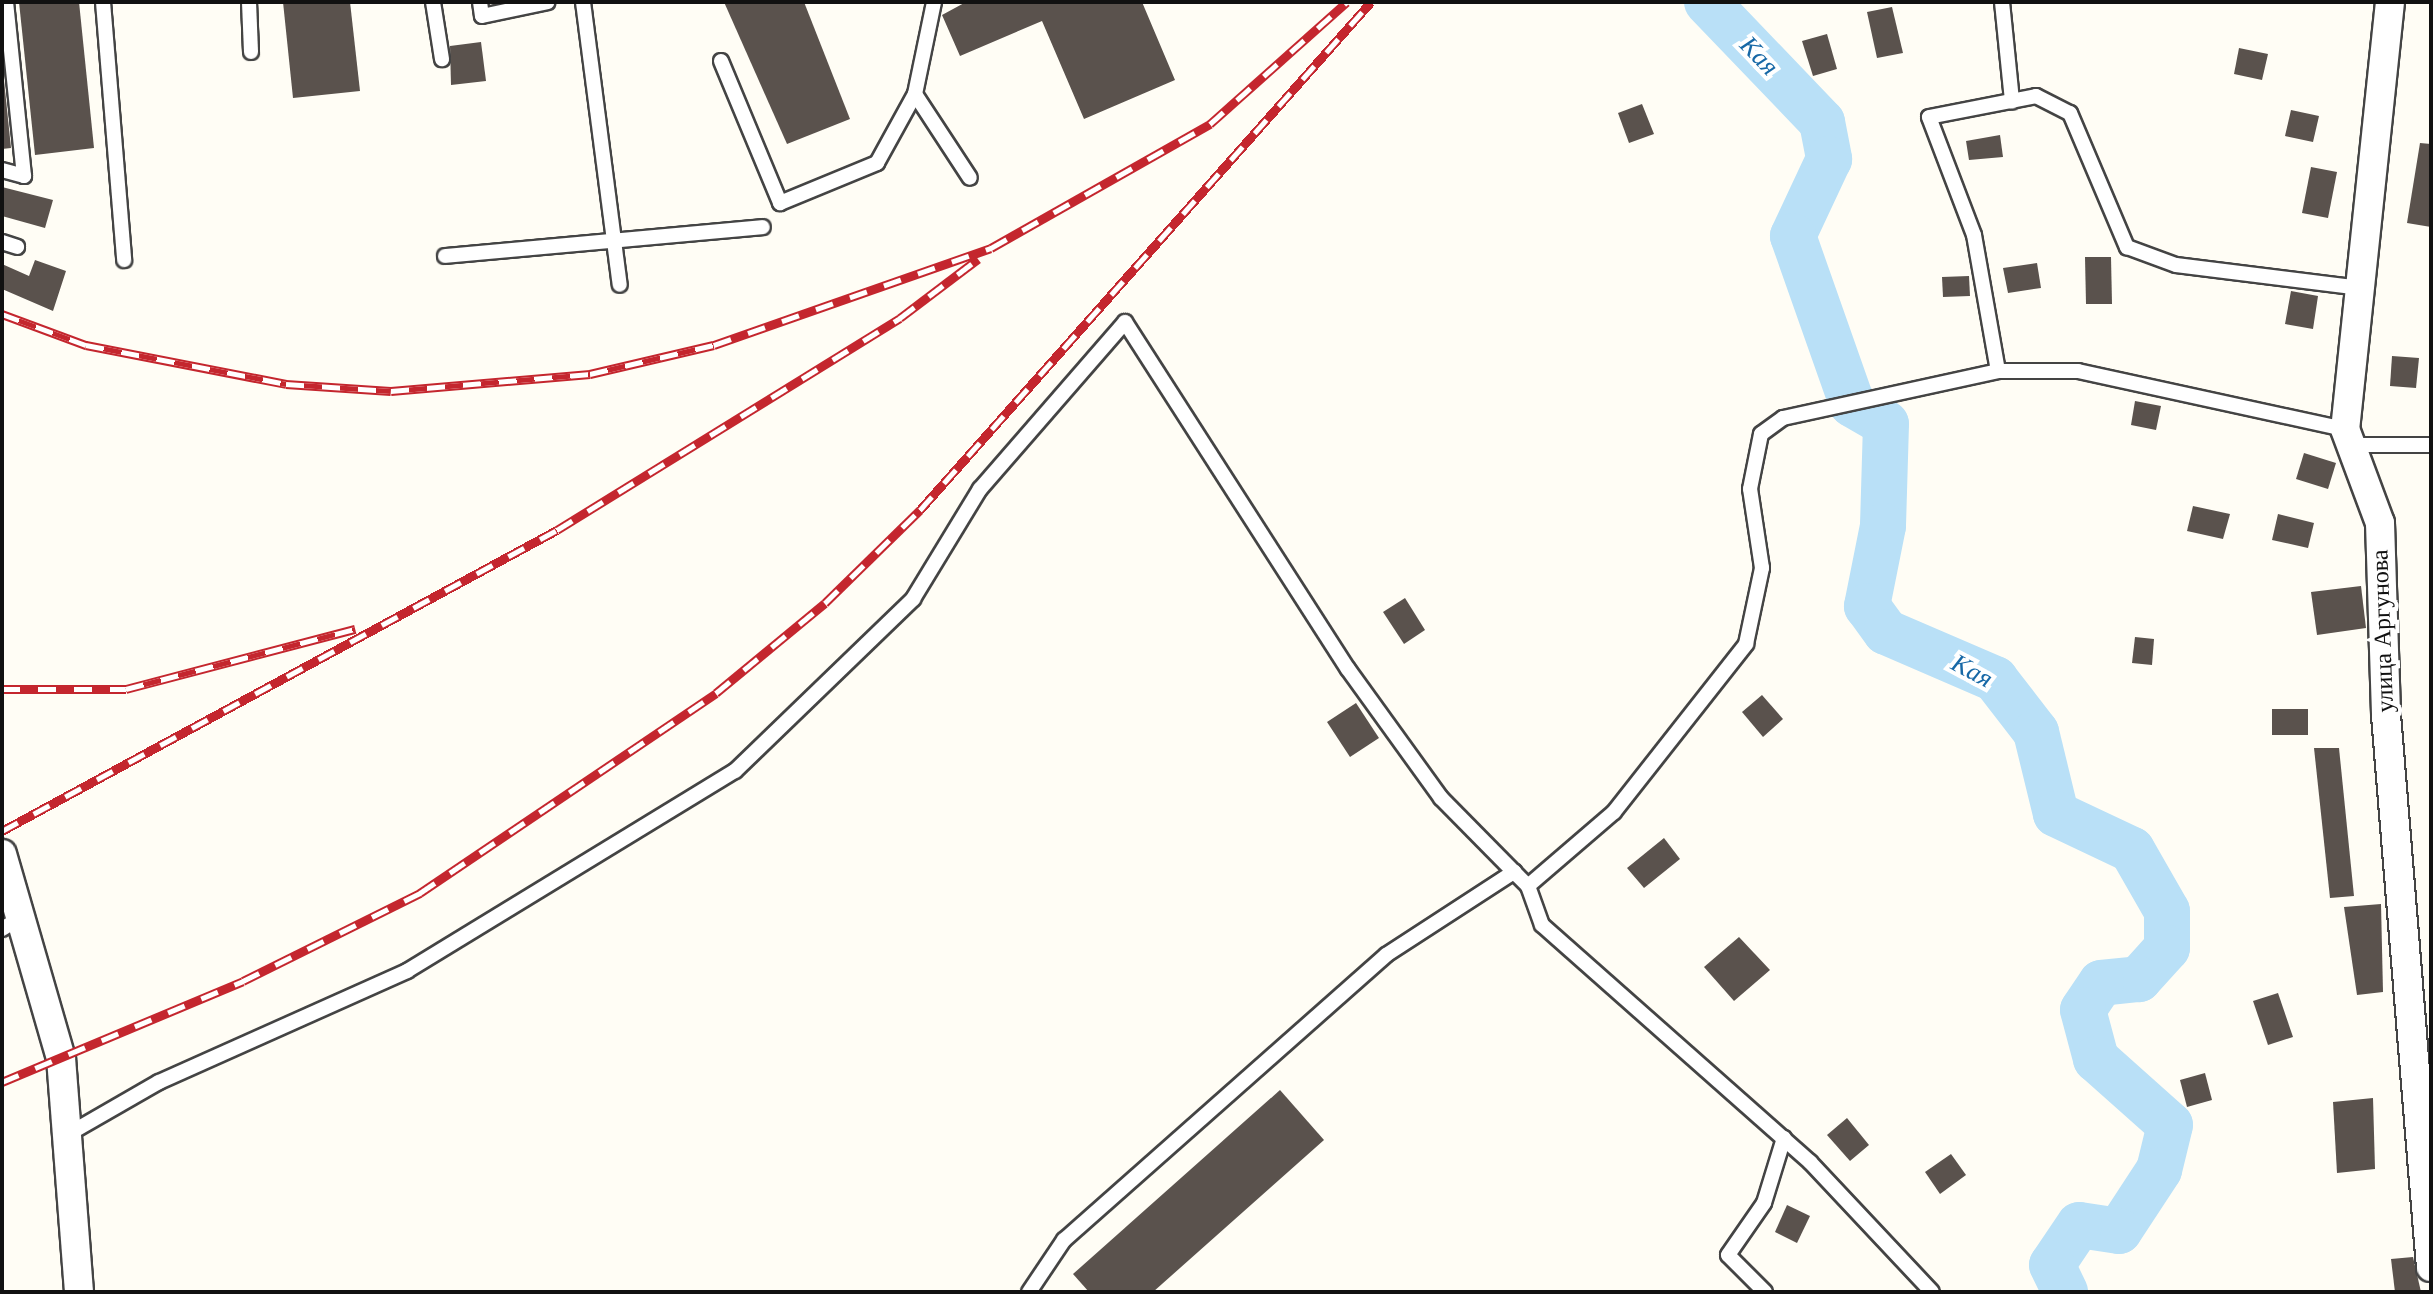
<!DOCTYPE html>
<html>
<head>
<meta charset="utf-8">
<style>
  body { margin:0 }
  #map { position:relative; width:2433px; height:1294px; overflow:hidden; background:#fffdf5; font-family:Georgia,serif }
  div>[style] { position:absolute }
  .river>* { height:46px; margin:-23px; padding:0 23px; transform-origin:23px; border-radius:23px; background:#b9e0f7 }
  .building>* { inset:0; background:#5a524d }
  .roads { filter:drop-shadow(2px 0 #444) drop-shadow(-2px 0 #444) drop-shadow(0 2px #444) drop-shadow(0 -2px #444) }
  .service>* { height:14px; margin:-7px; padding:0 7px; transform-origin:7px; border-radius:7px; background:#fff }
  .minor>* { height:28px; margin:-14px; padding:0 14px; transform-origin:14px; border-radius:14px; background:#fff }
  .rail>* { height:9px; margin-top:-4.5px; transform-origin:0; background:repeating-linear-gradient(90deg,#fff 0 18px,#c4262e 0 36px); box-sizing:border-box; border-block:2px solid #c4262e }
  span { translate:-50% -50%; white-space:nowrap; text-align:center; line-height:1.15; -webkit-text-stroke:8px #fff; paint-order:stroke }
  .street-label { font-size:24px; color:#111 }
  .water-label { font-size:26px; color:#1768a6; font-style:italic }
  .frame { position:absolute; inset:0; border:4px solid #111; pointer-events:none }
</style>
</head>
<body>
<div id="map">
  <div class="river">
    <div style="left:1707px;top:2px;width:166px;rotate:46.2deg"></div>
    <div style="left:1822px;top:122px;width:38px;rotate:79deg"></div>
    <div style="left:1829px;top:159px;width:85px;rotate:115.1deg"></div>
    <div style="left:1793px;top:236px;width:178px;rotate:70.6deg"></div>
    <div style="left:1852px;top:404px;width:39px;rotate:30deg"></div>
    <div style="left:1886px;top:424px;width:102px;rotate:91.7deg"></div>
    <div style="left:1883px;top:526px;width:82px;rotate:101.3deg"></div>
    <div style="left:1867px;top:606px;width:32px;rotate:54deg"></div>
    <div style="left:1886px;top:632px;width:119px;rotate:23.3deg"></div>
    <div style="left:1995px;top:679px;width:67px;rotate:52.3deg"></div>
    <div style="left:2036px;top:732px;width:84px;rotate:76.3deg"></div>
    <div style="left:2056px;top:814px;width:84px;rotate:25.3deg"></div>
    <div style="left:2132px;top:850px;width:70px;rotate:60.2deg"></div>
    <div style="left:2167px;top:911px;width:37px;rotate:90deg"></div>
    <div style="left:2167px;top:948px;width:42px;rotate:132.1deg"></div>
    <div style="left:2139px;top:979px;width:38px;rotate:174deg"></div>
    <div style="left:2101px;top:983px;width:32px;rotate:124deg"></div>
    <div style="left:2083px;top:1010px;width:51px;rotate:75.1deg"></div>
    <div style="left:2096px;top:1059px;width:99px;rotate:41.7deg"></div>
    <div style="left:2170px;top:1125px;width:46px;rotate:103.7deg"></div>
    <div style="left:2159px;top:1170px;width:73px;rotate:123.3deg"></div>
    <div style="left:2119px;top:1231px;width:40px;rotate:-171.5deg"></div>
    <div style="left:2079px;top:1225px;width:48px;rotate:124deg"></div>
    <div style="left:2052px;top:1265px;width:30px;rotate:64deg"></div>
  </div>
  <div class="building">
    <div style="clip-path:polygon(19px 2px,79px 2px,94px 148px,35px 155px)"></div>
    <div style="clip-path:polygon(283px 2px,350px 2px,360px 91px,293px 98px)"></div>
    <div style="clip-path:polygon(724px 2px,804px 2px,850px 119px,787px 144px)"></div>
    <div style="clip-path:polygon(966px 2px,1142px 2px,1175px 80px,1084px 119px,1042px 21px,960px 56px,942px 15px)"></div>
    <div style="clip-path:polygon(1892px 7px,1903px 53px,1877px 58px,1867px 12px)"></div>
    <div style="clip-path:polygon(1827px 34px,1837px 69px,1813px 76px,1802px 41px)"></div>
    <div style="clip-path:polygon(481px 42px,486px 81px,451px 85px,450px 46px)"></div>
    <div style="clip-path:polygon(2239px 48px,2268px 54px,2262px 80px,2234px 74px)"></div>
    <div style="clip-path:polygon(2px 61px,11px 148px,2px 149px)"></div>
    <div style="clip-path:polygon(1642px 104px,1654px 134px,1629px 143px,1618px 113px)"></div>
    <div style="clip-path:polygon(2291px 110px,2319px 116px,2313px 142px,2285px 136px)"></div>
    <div style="clip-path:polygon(2000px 135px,2003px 157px,1969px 160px,1966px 141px)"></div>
    <div style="clip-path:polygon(2420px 143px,2431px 144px,2431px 227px,2407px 223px)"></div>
    <div style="clip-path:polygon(2311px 167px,2337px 172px,2328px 218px,2302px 213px)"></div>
    <div style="clip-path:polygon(2px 187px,53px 200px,45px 228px,2px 216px)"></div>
    <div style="clip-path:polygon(2085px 257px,2111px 257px,2112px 304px,2086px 304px)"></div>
    <div style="clip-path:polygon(35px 260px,66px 271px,53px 311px,2px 289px,2px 264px,29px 276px)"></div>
    <div style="clip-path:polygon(2037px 263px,2041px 288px,2008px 293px,2003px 268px)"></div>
    <div style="clip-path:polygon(1969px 276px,1970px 296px,1943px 297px,1942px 277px)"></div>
    <div style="clip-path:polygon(2291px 291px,2318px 296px,2313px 329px,2285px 324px)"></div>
    <div style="clip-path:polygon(2392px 356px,2419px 358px,2416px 388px,2390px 386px)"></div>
    <div style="clip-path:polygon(2135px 401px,2161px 406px,2156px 430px,2131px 425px)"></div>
    <div style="clip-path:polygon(2304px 453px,2336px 463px,2328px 489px,2296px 479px)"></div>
    <div style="clip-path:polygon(2193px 506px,2230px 514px,2223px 539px,2187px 531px)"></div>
    <div style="clip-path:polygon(2278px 514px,2314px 523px,2308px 548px,2272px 540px)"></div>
    <div style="clip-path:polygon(2361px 586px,2366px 628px,2317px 635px,2311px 592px)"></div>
    <div style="clip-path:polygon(1405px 598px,1425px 630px,1404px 644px,1383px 612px)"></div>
    <div style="clip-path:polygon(2135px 637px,2154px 639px,2152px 665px,2132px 663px)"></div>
    <div style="clip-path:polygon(1762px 695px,1783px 719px,1763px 737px,1742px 712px)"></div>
    <div style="clip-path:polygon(1356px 703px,1379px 738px,1350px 757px,1327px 722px)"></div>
    <div style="clip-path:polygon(2272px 709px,2308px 709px,2308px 735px,2272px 735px)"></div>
    <div style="clip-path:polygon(2314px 748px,2339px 748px,2354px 896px,2330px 898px)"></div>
    <div style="clip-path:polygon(1664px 838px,1680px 859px,1644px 888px,1627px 868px)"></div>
    <div style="clip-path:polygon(2381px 904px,2383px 992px,2357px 995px,2344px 907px)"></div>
    <div style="clip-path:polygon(1739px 937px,1770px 970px,1734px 1001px,1704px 967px)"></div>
    <div style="clip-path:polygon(2278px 993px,2293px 1037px,2268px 1045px,2253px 1001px)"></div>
    <div style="clip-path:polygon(2205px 1073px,2212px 1100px,2187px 1107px,2180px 1080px)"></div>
    <div style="clip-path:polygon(1280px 1090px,1324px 1140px,1153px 1292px,1089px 1292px,1073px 1274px)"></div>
    <div style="clip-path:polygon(2373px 1098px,2375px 1169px,2337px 1173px,2333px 1102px)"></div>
    <div style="clip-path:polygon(1847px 1118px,1869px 1145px,1850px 1161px,1827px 1135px)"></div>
    <div style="clip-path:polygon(1951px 1154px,1966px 1175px,1940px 1194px,1925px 1172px)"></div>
    <div style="clip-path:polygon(1787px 1205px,1810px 1216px,1797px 1243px,1775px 1232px)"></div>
    <div style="clip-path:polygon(2413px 1257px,2421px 1292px,2395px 1292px,2391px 1259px)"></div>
  </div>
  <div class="roads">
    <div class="service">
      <div style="left:103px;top:2px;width:259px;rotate:85.3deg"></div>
      <div style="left:249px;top:2px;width:50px;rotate:87.7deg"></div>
      <div style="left:433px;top:2px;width:58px;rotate:81deg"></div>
      <div style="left:480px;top:2px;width:14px;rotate:82deg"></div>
      <div style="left:482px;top:16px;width:67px;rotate:-12deg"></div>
      <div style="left:583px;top:2px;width:285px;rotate:82.6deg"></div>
      <div style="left:2002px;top:2px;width:100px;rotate:84.2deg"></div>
      <div style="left:721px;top:61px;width:154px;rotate:67.4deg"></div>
      <div style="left:780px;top:203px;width:105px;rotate:-22.4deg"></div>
      <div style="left:877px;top:163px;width:79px;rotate:-61.2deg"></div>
      <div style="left:915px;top:94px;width:94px;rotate:-78.3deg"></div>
      <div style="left:915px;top:94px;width:100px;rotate:56.8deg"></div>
      <div style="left:2px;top:170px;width:23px;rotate:15deg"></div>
      <div style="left:24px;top:176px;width:175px;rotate:-95.9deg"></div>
      <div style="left:2px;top:242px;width:16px;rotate:18deg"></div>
      <div style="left:445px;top:256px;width:319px;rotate:-5.2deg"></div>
      <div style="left:1998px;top:371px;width:138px;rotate:-100deg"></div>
      <div style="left:1974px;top:235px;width:126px;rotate:-110.9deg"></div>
      <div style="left:1929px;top:117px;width:109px;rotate:-11.1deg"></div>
      <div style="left:2036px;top:96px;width:38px;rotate:27deg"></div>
      <div style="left:2070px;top:113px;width:146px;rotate:67deg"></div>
      <div style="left:2127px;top:247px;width:52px;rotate:20.2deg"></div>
      <div style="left:2176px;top:265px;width:186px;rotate:7.1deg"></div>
      <div style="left:2351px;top:445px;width:80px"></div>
      <div style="left:1528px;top:886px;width:41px;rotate:70.3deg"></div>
      <div style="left:1542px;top:925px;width:358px;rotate:41.5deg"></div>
      <div style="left:1810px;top:1162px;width:178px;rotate:46.8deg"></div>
      <div style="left:2px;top:929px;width:22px;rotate:-32deg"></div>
      <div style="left:72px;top:1132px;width:100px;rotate:-29.9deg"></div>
      <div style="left:159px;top:1082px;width:272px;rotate:-24.1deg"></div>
      <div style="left:407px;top:971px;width:384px;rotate:-31.4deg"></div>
      <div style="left:735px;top:771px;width:248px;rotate:-44deg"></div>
      <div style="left:913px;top:599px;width:129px;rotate:-58.7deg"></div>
      <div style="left:980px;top:489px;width:221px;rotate:-49deg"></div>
      <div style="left:1125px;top:322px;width:412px;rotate:57.3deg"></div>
      <div style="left:1348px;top:669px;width:159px;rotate:54.2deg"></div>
      <div style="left:1441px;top:798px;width:104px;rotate:45.4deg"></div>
      <div style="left:1029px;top:1292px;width:63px;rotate:-56.1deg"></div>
      <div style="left:1064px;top:1240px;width:430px;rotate:-41.5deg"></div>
      <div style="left:1386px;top:955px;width:153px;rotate:-33deg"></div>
      <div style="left:1514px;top:872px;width:20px;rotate:45deg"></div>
      <div style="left:1528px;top:886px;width:113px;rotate:-40.7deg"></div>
      <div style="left:1614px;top:812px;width:214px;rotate:-51.8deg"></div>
      <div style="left:1746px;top:644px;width:78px;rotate:-78.1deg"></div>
      <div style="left:1762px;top:568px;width:80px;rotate:-98.6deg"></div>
      <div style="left:1750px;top:489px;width:56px;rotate:-78.7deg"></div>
      <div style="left:1761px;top:434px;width:27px;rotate:-36deg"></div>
      <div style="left:1783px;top:418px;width:220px;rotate:-12.3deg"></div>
      <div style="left:1998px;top:371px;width:80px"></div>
      <div style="left:2078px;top:371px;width:273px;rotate:12.3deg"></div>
      <div style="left:1765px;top:1292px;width:52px;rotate:-135deg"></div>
      <div style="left:1728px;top:1255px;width:63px;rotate:-55.3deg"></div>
      <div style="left:1764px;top:1203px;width:68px;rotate:-72.9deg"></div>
    </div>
    <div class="minor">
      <div style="left:2390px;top:2px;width:429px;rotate:96deg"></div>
      <div style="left:2345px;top:429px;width:100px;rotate:69.6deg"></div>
      <div style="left:2380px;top:523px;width:192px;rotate:88.2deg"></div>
      <div style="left:2386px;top:715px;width:554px;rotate:85.34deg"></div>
      <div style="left:2px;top:854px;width:212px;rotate:73.9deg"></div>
      <div style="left:61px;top:1058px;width:235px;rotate:85.6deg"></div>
    </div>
  </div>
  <div class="rail">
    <div style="left:2px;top:314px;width:90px;rotate:20.3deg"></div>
    <div style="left:86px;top:345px;width:204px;rotate:11deg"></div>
    <div style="left:286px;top:384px;width:105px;rotate:3.8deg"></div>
    <div style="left:391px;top:391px;width:200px;rotate:-4.9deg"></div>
    <div style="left:590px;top:374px;width:127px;rotate:-13.2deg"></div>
    <div style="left:714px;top:345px;width:293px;rotate:-19.3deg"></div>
    <div style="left:991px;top:248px;width:252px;rotate:-29.5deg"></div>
    <div style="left:1210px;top:124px;width:183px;rotate:-41.7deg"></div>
    <div style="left:2px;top:689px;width:124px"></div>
    <div style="left:126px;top:689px;width:237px;rotate:-14.7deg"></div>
    <div style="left:2px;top:831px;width:631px;rotate:-28.47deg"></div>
    <div style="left:557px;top:530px;width:403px;rotate:-31.7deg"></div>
    <div style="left:900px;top:318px;width:98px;rotate:-37.1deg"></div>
    <div style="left:2px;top:1082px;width:261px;rotate:-22.7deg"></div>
    <div style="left:243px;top:981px;width:198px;rotate:-26.4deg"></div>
    <div style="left:420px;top:893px;width:357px;rotate:-34deg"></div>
    <div style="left:716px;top:693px;width:141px;rotate:-39.5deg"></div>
    <div style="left:825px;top:603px;width:133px;rotate:-44.4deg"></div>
    <div style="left:920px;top:510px;width:679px;rotate:-48.4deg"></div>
  </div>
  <div class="street-label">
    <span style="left:2383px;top:631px;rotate:-92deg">улица Аргунова</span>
  </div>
  <div class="water-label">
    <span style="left:1759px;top:56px;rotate:46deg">Кая</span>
    <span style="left:1972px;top:671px;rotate:28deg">Кая</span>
  </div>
  <div class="frame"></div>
</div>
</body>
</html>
